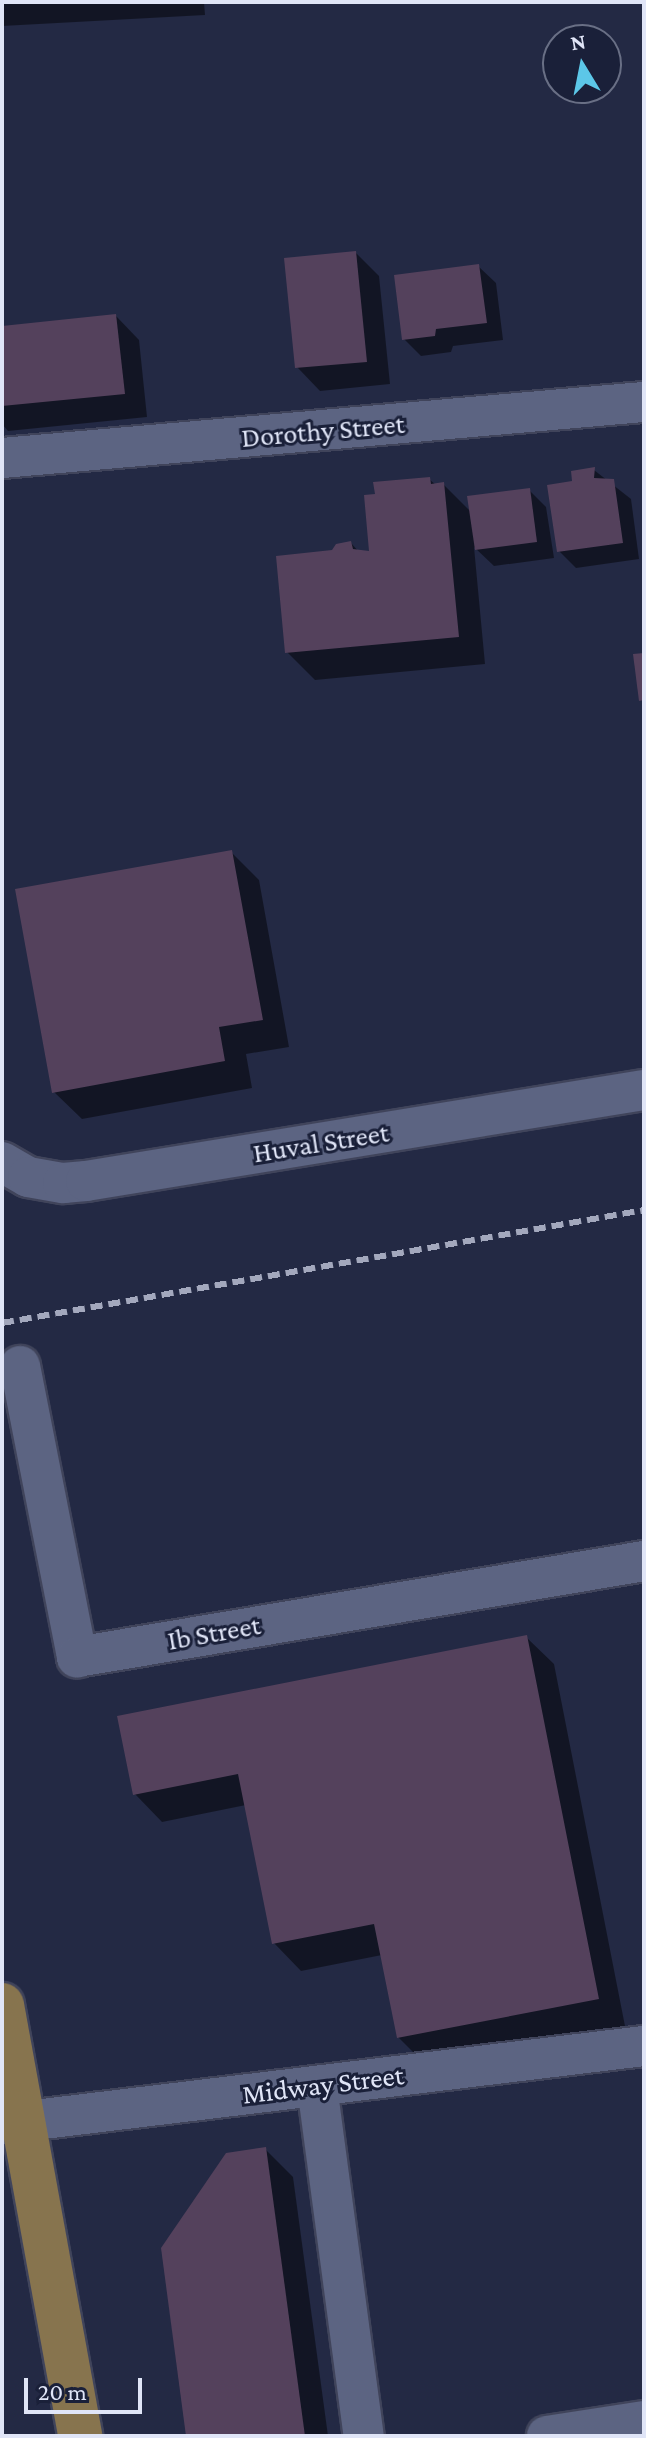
<!DOCTYPE html>
<html>
<head>
<meta charset="utf-8">
<style>
  body { margin:0 }
  #map { position:relative; width:646px; height:2438px; overflow:hidden; background:#232944; font-family:"Crimson Pro",serif }
  div>[style] { position:absolute }
  .shadow>* { inset:0; background:#0007 }
  .building>* { inset:0; background:#54415c }
  .roads { filter:drop-shadow(2px 0 #40445b) drop-shadow(-2px 0 #40445b) drop-shadow(0 2px #40445b) drop-shadow(0 -2px #40445b) }
  .minor>* { height:40px; margin:-20px; padding:0 20px; transform-origin:20px; border-radius:20px; background:#5c6482 }
  .major>* { height:44px; margin:-22px; padding:0 22px; transform-origin:22px; border-radius:22px; background:#87744e }
  .rail>* { height:6px; margin-top:-3px; transform-origin:0; background:repeating-linear-gradient(90deg,#a3a8bd 0 12px,transparent 0 18px) }
  span { translate:-50% -50%; white-space:nowrap; text-align:center; line-height:1.15; -webkit-text-stroke:6px #1a2039; paint-order:stroke }
  .street-label { font-size:28px; color:#e0e5f7 }
  .frame { position:absolute; inset:0; border:4px solid #e0e5f7; pointer-events:none }
  .north { position:absolute; left:542px; top:24px; width:80px; height:80px; box-sizing:border-box; background:#1a2039; border:2px solid #696f85; border-radius:50%; rotate:350deg; font-size:22px; font-weight:700; line-height:32px; text-align:center; color:#e0e5f7 }
  .north::after { content:''; display:block; margin:auto; width:28px; height:36px; background:#5cc7e8; clip-path:polygon(50% 0,100% 100%,50% 72%,0 100%) }
  .scale { position:absolute; left:24px; top:2378px; width:118px; height:36px; box-sizing:border-box; border:4px solid #e0e5f7; border-top:0; padding-left:10px; font-size:24px; line-height:28px; white-space:nowrap; color:#e0e5f7; -webkit-text-stroke:6px #1a2039; paint-order:stroke }
</style>
</head>
<body>
<div id="map">
  <div class="shadow">
    <div style="clip-path:polygon(2px 2px,204px 2px,205px 15px,2px 26px)"></div>
    <div style="clip-path:polygon(356px 253px,379px 276px,390px 384px,320px 391px,297px 367px)"></div>
    <div style="clip-path:polygon(478px 266px,496px 283px,503px 340px,453px 346px,451px 352px,421px 356px,404px 339px)"></div>
    <div style="clip-path:polygon(116px 316px,139px 340px,147px 417px,8px 431px,2px 424px,2px 328px)"></div>
    <div style="clip-path:polygon(594px 470px,631px 499px,639px 559px,576px 568px,559px 551px,575px 482px)"></div>
    <div style="clip-path:polygon(429px 479px,436px 485px,443px 484px,471px 512px,529px 490px,546px 507px,554px 558px,494px 566px,474px 547px,485px 664px,315px 680px,287px 652px,333px 552px,351px 543px,359px 552px,372px 554px)"></div>
    <div style="clip-path:polygon(231px 852px,259px 880px,289px 1047px,246px 1054px,252px 1088px,82px 1119px,54px 1092px)"></div>
    <div style="clip-path:polygon(526px 1637px,554px 1664px,625px 2026px,426px 2065px,398px 2037px,382px 1955px,301px 1971px,274px 1943px,246px 1805px,162px 1822px,135px 1794px)"></div>
    <div style="clip-path:polygon(266px 2150px,293px 2177px,328px 2436px,188px 2436px)"></div>
  </div>
  <div class="building">
    <div style="clip-path:polygon(356px 251px,367px 362px,295px 368px,284px 258px)"></div>
    <div style="clip-path:polygon(479px 264px,487px 323px,436px 329px,435px 336px,402px 340px,394px 275px)"></div>
    <div style="clip-path:polygon(116px 314px,125px 394px,2px 406px,2px 326px)"></div>
    <div style="clip-path:polygon(595px 467px,594px 478px,614px 479px,623px 543px,557px 552px,547px 485px,572px 481px,571px 471px)"></div>
    <div style="clip-path:polygon(430px 477px,431px 484px,444px 482px,459px 637px,285px 653px,276px 556px,332px 550px,336px 544px,351px 541px,353px 549px,369px 551px,364px 495px,375px 494px,373px 482px)"></div>
    <div style="clip-path:polygon(530px 488px,537px 542px,475px 550px,467px 496px)"></div>
    <div style="clip-path:polygon(644px 653px,644px 700px,639px 701px,633px 654px)"></div>
    <div style="clip-path:polygon(232px 850px,263px 1020px,219px 1027px,225px 1061px,52px 1093px,15px 889px)"></div>
    <div style="clip-path:polygon(527px 1635px,599px 1999px,397px 2038px,374px 1924px,272px 1944px,238px 1774px,133px 1795px,117px 1716px)"></div>
    <div style="clip-path:polygon(266px 2147px,305px 2436px,186px 2436px,161px 2248px,226px 2153px)"></div>
  </div>
  <div class="roads">
    <div class="minor">
      <div style="left:2px;top:458px;width:644px;rotate:-4.99deg"></div>
      <div style="left:2px;top:1162px;width:30px;rotate:30deg"></div>
      <div style="left:28px;top:1177px;width:36px;rotate:10deg"></div>
      <div style="left:63px;top:1183px;width:23px;rotate:-5deg"></div>
      <div style="left:86px;top:1181px;width:565px;rotate:-9.26deg"></div>
      <div style="left:20px;top:1366px;width:297px;rotate:78.9deg"></div>
      <div style="left:77px;top:1657px;width:575px;rotate:-9.61deg"></div>
      <div style="left:317px;top:2086px;width:353px;rotate:82.4deg"></div>
      <div style="left:2px;top:2124px;width:647px;rotate:-6.93deg"></div>
      <div style="left:547px;top:2436px;width:98px;rotate:-8.8deg"></div>
    </div>
    <div class="major">
      <div style="left:2px;top:2005px;width:438px;rotate:79.7deg"></div>
    </div>
  </div>
  <div class="rail">
    <div style="left:2px;top:1323px;width:652px;rotate:-9.98deg"></div>
  </div>
  <div class="street-label">
    <span style="left:323px;top:431px;rotate:-5deg">Dorothy Street</span>
    <span style="left:321px;top:1143px;rotate:-9deg">Huval Street</span>
    <span style="left:214px;top:1633px;rotate:-10deg">Ib Street</span>
    <span style="left:323px;top:2085px;rotate:-7deg">Midway Street</span>
  </div>
  <div class="frame"></div>
  <div class="north">N</div>
  <div class="scale">20 m</div>
</div>
</body>
</html>
